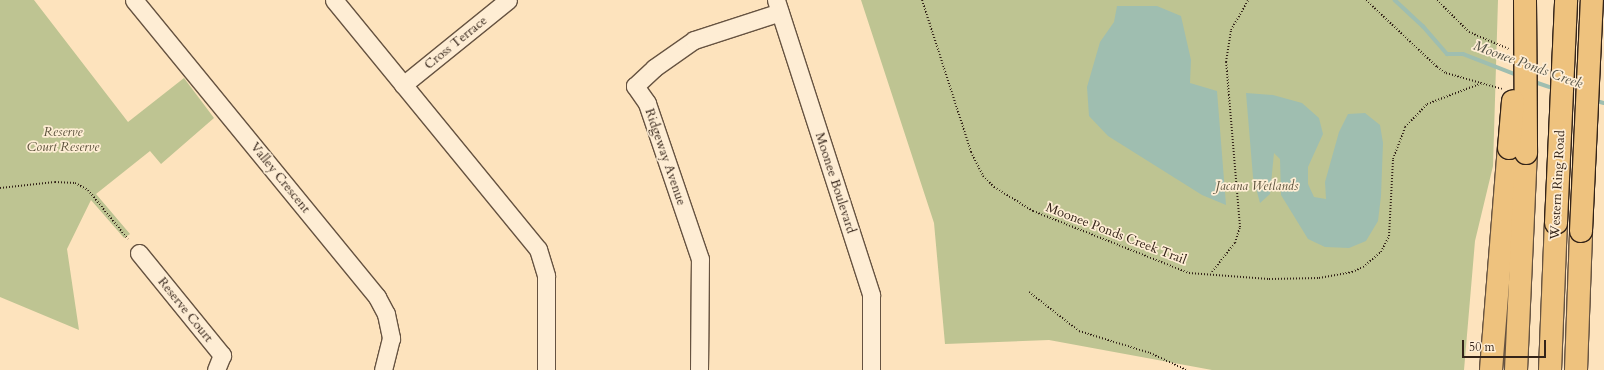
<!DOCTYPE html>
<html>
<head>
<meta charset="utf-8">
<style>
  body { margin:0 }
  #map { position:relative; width:1604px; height:370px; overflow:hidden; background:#fde3bd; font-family:Cardo,serif }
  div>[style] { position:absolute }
  .green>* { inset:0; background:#bec492 }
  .water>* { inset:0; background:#9fbeb0 }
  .stream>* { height:3.5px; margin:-1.75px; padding:0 1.75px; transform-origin:1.75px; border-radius:1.75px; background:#9fbeb0 }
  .path>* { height:2px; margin-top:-1px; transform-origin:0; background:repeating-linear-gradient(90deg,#332318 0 1px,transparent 0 3px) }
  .roads { filter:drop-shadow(1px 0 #665341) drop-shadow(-1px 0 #665341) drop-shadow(0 1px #665341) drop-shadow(0 -1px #665341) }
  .minor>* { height:17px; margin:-8.5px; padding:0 8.5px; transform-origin:8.5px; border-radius:8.5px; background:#feedd4 }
  .highway>* { height:22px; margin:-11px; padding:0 11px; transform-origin:11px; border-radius:11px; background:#eec27e }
  .bridges { filter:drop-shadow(1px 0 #332318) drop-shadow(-1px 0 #332318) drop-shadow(0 1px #332318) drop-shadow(0 -1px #332318) }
  .highway-bridge>* { height:22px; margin:-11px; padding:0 11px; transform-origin:11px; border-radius:11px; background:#eec27e }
  span { translate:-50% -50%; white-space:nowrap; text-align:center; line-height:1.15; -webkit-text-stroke:3.5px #feedd4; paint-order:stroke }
  .street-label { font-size:13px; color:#332318 }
  .park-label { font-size:13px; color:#5d533d; font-style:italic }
  .water-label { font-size:14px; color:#535246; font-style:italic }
  .scale { position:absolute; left:1462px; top:340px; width:84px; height:18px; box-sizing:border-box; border:2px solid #332318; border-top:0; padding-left:5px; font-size:12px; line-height:14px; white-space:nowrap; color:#332318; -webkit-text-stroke:3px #feedd4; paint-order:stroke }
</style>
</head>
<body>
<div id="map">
  <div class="green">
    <div style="clip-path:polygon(0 0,34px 0,128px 122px,184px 78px,214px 118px,161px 164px,150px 151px,96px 194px,130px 234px,124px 238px,91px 200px,67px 249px,79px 330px,0 297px)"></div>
    <div style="clip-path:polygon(861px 0,1498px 0,1493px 166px,1475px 241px,1464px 370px,1212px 370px,1049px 340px,945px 344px,934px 223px)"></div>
  </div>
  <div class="water">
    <div style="clip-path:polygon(1117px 6px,1157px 6px,1181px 16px,1191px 60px,1190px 83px,1217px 91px,1226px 205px,1202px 195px,1108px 136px,1089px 116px,1087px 87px,1100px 42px,1114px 22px)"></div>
    <div style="clip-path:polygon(1246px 93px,1273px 95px,1302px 103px,1319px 118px,1323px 134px,1308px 167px,1308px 184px,1314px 197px,1326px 199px,1325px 182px,1339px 132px,1348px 114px,1365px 113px,1380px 125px,1383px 143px,1381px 196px,1378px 221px,1366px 241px,1349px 248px,1325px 247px,1308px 239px,1281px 195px,1280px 159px,1274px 153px,1270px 194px,1260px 203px,1253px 177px)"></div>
  </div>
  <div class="stream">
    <div style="left:1395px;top:0;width:38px;rotate:43deg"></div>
    <div style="left:1423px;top:26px;width:37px;rotate:49deg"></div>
    <div style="left:1447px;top:54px;width:16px"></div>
    <div style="left:1463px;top:54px;width:58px;rotate:21.3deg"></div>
    <div style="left:1532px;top:81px;width:24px;rotate:19deg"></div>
    <div style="left:1593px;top:100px;width:11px;rotate:15deg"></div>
  </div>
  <div class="path">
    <div style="left:922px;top:0;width:160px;rotate:72.1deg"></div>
    <div style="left:971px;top:152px;width:27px;rotate:63deg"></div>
    <div style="left:983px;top:176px;width:16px;rotate:45deg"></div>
    <div style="left:994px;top:187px;width:46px;rotate:31.6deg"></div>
    <div style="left:1033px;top:211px;width:168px;rotate:21.7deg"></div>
    <div style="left:1189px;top:273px;width:80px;rotate:4.3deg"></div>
    <div style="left:1269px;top:279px;width:50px;rotate:-1.1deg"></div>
    <div style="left:1319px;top:278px;width:34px;rotate:-10deg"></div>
    <div style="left:1352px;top:272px;width:12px;rotate:-24deg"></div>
    <div style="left:1363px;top:267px;width:23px;rotate:-40deg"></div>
    <div style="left:1381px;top:252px;width:18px;rotate:-63deg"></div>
    <div style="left:1389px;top:236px;width:77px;rotate:-87deg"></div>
    <div style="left:1393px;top:159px;width:34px;rotate:-69deg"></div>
    <div style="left:1405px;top:127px;width:32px;rotate:-46deg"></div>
    <div style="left:1427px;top:104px;width:59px;rotate:-20.9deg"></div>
    <div style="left:1366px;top:0;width:98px;rotate:43.3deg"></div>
    <div style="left:1437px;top:67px;width:11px;rotate:34deg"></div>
    <div style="left:1446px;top:73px;width:58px;rotate:15.9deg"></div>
    <div style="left:1437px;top:0;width:45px;rotate:45deg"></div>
    <div style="left:1469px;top:32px;width:43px;rotate:23deg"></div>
    <div style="left:0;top:188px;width:55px;rotate:-6.2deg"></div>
    <div style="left:55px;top:182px;width:20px;rotate:3deg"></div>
    <div style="left:75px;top:183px;width:15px;rotate:28deg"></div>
    <div style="left:88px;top:190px;width:63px;rotate:50.8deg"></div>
    <div style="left:1212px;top:272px;width:37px;rotate:-52deg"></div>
    <div style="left:1235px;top:243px;width:17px;rotate:-73deg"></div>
    <div style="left:1240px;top:227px;width:166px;rotate:-94.8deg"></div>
    <div style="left:1226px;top:62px;width:32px;rotate:-81deg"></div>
    <div style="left:1231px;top:30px;width:34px;rotate:-60deg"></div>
    <div style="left:1029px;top:292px;width:63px;rotate:38deg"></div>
    <div style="left:1079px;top:331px;width:74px;rotate:17.2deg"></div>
    <div style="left:1150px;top:353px;width:40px;rotate:25deg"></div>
  </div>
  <div class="roads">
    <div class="minor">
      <div style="left:134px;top:0;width:384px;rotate:50.7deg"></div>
      <div style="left:377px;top:297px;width:19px;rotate:62deg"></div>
      <div style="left:386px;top:314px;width:25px;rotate:78deg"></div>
      <div style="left:391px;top:338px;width:33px;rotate:104deg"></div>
      <div style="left:334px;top:0;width:322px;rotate:50.7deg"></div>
      <div style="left:538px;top:249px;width:28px;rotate:73deg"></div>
      <div style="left:546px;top:276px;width:94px;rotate:90deg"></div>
      <div style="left:776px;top:0;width:310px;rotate:72.1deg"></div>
      <div style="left:871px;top:295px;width:75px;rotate:90deg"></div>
      <div style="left:403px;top:85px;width:135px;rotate:-39deg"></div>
      <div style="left:139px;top:253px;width:132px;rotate:50.9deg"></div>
      <div style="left:222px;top:355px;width:16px;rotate:112deg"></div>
      <div style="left:699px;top:370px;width:111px;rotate:-89.5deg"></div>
      <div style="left:700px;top:259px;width:165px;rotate:-108.8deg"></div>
      <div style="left:647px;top:103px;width:21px;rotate:-125deg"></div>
      <div style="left:635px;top:86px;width:26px;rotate:-43deg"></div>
      <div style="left:654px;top:68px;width:49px;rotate:-35deg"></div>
      <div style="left:694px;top:40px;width:90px;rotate:-18deg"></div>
    </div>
    <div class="highway">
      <div style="left:1491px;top:370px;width:223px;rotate:-85.4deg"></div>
      <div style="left:1516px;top:370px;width:217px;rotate:-87.4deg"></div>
      <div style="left:1550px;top:370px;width:147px;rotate:-87.7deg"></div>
      <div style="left:1576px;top:370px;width:139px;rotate:-87.9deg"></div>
    </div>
  </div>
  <div class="bridges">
    <div class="highway-bridge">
      <div style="left:1525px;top:0;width:153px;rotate:89.6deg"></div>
      <div style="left:1509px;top:148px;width:47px;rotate:-85.1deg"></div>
      <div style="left:1556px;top:223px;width:223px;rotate:-87.4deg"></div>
      <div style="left:1581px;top:231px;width:231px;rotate:-87.3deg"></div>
    </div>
  </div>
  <div class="street-label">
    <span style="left:456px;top:43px;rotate:-39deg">Cross Terrace</span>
    <span style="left:665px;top:157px;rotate:71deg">Ridgeway Avenue</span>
    <span style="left:280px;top:178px;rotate:51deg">Valley Crescent</span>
    <span style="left:835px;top:183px;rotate:72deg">Moonee Boulevard</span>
    <span style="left:1558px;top:185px;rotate:-87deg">Western Ring Road</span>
    <span style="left:1116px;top:234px;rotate:21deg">Moonee Ponds Creek Trail</span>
    <span style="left:185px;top:310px;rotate:51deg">Reserve Court</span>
  </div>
  <div class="park-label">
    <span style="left:63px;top:140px">Reserve<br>Court Reserve</span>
    <span style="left:1257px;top:186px">Jacana Wetlands</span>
  </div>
  <div class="water-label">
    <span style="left:1528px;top:65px;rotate:20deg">Moonee Ponds Creek</span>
  </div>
  <div class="scale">50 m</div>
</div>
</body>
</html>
